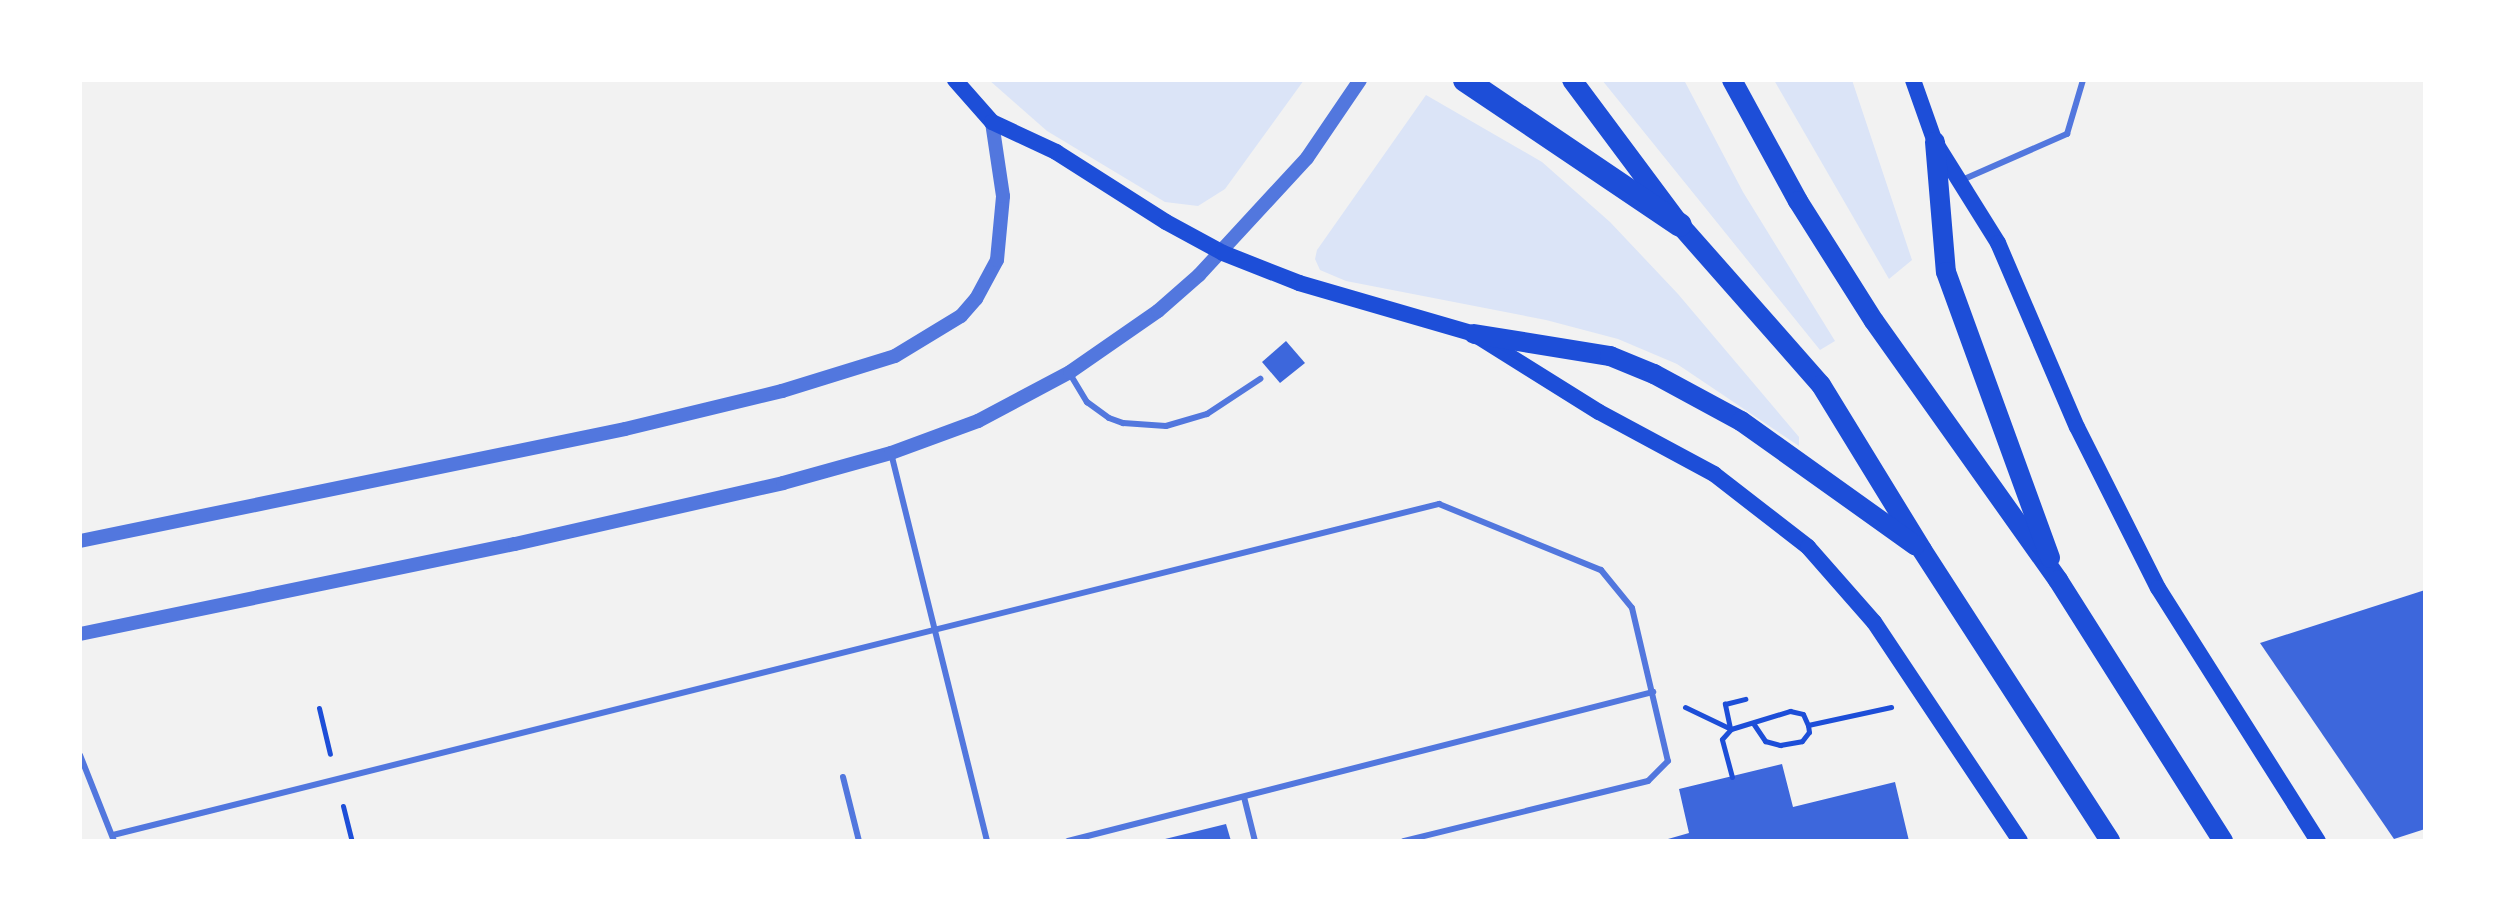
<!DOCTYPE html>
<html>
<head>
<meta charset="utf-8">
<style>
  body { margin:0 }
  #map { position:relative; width:2505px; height:921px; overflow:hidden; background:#f2f2f2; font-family:Lato,sans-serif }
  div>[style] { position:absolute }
  .green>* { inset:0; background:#dbe4f7 }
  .building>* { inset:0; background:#3d67dc }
  .path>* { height:5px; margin:-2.5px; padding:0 2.5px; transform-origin:2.5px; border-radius:2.5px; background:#1d4ed8 }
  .service>* { height:6px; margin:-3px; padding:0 3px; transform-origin:3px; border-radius:3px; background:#5277de }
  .tertiary>* { height:14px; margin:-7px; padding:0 7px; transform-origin:7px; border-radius:7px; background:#5277de }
  .secondary>* { height:16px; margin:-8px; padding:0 8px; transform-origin:8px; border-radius:8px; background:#1d4ed8 }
  .primary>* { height:20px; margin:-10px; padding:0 10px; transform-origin:10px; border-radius:10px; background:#1d4ed8 }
  .motorway>* { height:24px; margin:-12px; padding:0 12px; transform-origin:12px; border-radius:12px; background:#1d4ed8 }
  span { translate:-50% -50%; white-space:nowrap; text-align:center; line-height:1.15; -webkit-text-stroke:8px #fff; paint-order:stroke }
  .frame { position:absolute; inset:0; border:82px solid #fff; pointer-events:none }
</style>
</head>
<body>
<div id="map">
  <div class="green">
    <div style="clip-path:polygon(989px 80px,1304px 80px,1225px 189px,1198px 206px,1165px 202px,1047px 131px)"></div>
    <div style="clip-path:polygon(1602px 80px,1684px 80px,1743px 192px,1835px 341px,1820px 350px)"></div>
    <div style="clip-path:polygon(1774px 80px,1852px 80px,1912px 260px,1889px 279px)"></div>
    <div style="clip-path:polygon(1426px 95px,1542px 162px,1610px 222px,1678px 294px,1799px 437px,1799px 446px,1677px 364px,1618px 339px,1546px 320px,1346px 281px,1320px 270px,1315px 259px,1317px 250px)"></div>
  </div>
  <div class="building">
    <div style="clip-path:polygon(1286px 341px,1305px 363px,1280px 383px,1262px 362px)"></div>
    <div style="clip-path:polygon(2425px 590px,2425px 829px,2394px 839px,2260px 643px)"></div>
    <div style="clip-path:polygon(1782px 764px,1793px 807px,1895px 782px,1909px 841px,1661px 841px,1689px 833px,1679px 789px)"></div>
    <div style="clip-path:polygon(1226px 824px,1231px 841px,1161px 841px,1161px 840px)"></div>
  </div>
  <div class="path">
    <div style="left:1685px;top:707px;width:51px;rotate:25.6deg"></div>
    <div style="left:319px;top:708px;width:47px;rotate:76.6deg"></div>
    <div style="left:1753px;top:723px;width:22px;rotate:56deg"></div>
    <div style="left:1765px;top:741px;width:16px;rotate:15deg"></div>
    <div style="left:1780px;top:745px;width:22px;rotate:-10deg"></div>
    <div style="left:1802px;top:741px;width:11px;rotate:-52deg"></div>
    <div style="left:1809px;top:732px;width:7px;rotate:-98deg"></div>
    <div style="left:1730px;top:728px;width:25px;rotate:-102deg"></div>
    <div style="left:1725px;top:704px;width:21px;rotate:-14deg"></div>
    <div style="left:1732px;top:777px;width:39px;rotate:-105deg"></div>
    <div style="left:1722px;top:739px;width:13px;rotate:-48deg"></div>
    <div style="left:1731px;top:729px;width:62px;rotate:-17deg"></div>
    <div style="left:1790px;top:711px;width:13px;rotate:13deg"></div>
    <div style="left:1803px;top:714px;width:12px;rotate:66deg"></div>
    <div style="left:1808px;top:725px;width:85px;rotate:-12.2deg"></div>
    <div style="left:343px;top:806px;width:36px;rotate:76deg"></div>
  </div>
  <div class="service">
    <div style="left:1962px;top:180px;width:115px;rotate:-23.7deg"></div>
    <div style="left:2067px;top:134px;width:56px;rotate:-73.5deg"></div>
    <div style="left:1070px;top:374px;width:33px;rotate:59deg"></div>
    <div style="left:1087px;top:402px;width:27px;rotate:36deg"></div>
    <div style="left:1109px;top:418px;width:15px;rotate:20deg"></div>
    <div style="left:1123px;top:423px;width:43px;rotate:4deg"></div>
    <div style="left:1166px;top:426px;width:43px;rotate:-16.3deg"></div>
    <div style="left:1207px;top:414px;width:64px;rotate:-33.4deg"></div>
    <div style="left:891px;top:453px;width:400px;rotate:76.1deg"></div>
    <div style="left:80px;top:755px;width:92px;rotate:68.4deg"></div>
    <div style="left:843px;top:777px;width:66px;rotate:76deg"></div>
    <div style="left:1244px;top:797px;width:45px;rotate:76deg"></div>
    <div style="left:113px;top:835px;width:1367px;rotate:-14.02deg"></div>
    <div style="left:1439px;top:504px;width:175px;rotate:22.2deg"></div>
    <div style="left:1601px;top:570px;width:49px;rotate:50.8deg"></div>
    <div style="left:1632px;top:608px;width:157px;rotate:76.8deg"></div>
    <div style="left:1668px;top:761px;width:28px;rotate:135deg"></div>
    <div style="left:1648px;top:781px;width:252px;rotate:166.2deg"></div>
    <div style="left:1068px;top:841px;width:604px;rotate:-14.29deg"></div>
  </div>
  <div class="tertiary">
    <div style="left:80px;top:541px;width:556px;rotate:-11.61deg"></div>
    <div style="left:625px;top:429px;width:162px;rotate:-13.6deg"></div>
    <div style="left:782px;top:391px;width:118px;rotate:-17.2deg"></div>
    <div style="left:895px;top:356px;width:77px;rotate:-31.2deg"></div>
    <div style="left:961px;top:316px;width:23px;rotate:-49deg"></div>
    <div style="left:976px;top:299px;width:44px;rotate:-61.7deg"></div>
    <div style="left:997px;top:260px;width:64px;rotate:-84.6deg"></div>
    <div style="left:1003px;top:196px;width:75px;rotate:-98.5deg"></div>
    <div style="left:80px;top:634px;width:444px;rotate:-11.7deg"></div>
    <div style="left:515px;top:544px;width:275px;rotate:-12.8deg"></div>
    <div style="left:783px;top:483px;width:112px;rotate:-15.5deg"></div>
    <div style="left:891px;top:453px;width:93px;rotate:-20.2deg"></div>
    <div style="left:978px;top:421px;width:104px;rotate:-28deg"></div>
    <div style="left:1070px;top:372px;width:107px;rotate:-34.7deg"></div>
    <div style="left:1158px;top:311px;width:55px;rotate:-41.3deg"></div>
    <div style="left:1199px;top:275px;width:159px;rotate:-47.3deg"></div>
    <div style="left:1307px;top:158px;width:94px;rotate:-55.8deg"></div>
  </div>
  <div class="secondary">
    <div style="left:955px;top:80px;width:56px;rotate:48.6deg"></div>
    <div style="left:992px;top:122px;width:71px;rotate:25.1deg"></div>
    <div style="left:1056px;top:152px;width:130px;rotate:32.5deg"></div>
    <div style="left:1166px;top:222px;width:65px;rotate:28.5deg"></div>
    <div style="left:1223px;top:253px;width:82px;rotate:21.5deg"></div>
    <div style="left:1299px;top:283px;width:182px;rotate:16.2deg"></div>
    <div style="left:1474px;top:334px;width:147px;rotate:32deg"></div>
    <div style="left:1599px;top:412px;width:131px;rotate:28.3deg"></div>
    <div style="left:1714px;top:474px;width:119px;rotate:37.8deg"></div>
    <div style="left:1808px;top:547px;width:100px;rotate:48.7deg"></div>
    <div style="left:1874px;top:622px;width:263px;rotate:56.3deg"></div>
    <div style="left:1913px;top:80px;width:66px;rotate:70.5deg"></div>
    <div style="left:1935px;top:142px;width:119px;rotate:58deg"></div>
    <div style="left:1998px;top:243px;width:200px;rotate:66.8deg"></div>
    <div style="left:2077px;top:427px;width:180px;rotate:63.3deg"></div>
    <div style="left:2158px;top:588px;width:299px;rotate:57.7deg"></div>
  </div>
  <div class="primary">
    <div style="left:1572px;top:80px;width:181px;rotate:53.3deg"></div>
    <div style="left:1680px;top:225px;width:213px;rotate:48.6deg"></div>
    <div style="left:1821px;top:385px;width:193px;rotate:58.5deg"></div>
    <div style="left:1922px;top:550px;width:346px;rotate:57.1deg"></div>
    <div style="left:1732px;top:80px;width:138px;rotate:61.4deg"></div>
    <div style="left:1798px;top:201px;width:142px;rotate:57.7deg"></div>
    <div style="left:1874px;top:321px;width:318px;rotate:54.6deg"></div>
    <div style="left:2058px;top:580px;width:309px;rotate:57.7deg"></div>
    <div style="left:1935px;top:142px;width:130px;rotate:85.2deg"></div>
    <div style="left:1946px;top:272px;width:304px;rotate:70deg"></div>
    <div style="left:1474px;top:334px;width:138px;rotate:9.2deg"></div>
    <div style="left:1610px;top:356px;width:48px;rotate:22.2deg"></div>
    <div style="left:1654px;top:374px;width:99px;rotate:28.4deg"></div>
    <div style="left:1741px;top:421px;width:214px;rotate:35.5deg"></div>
  </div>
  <div class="motorway">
    <div style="left:1465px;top:80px;width:259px;rotate:34deg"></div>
  </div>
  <div class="frame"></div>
</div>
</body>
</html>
